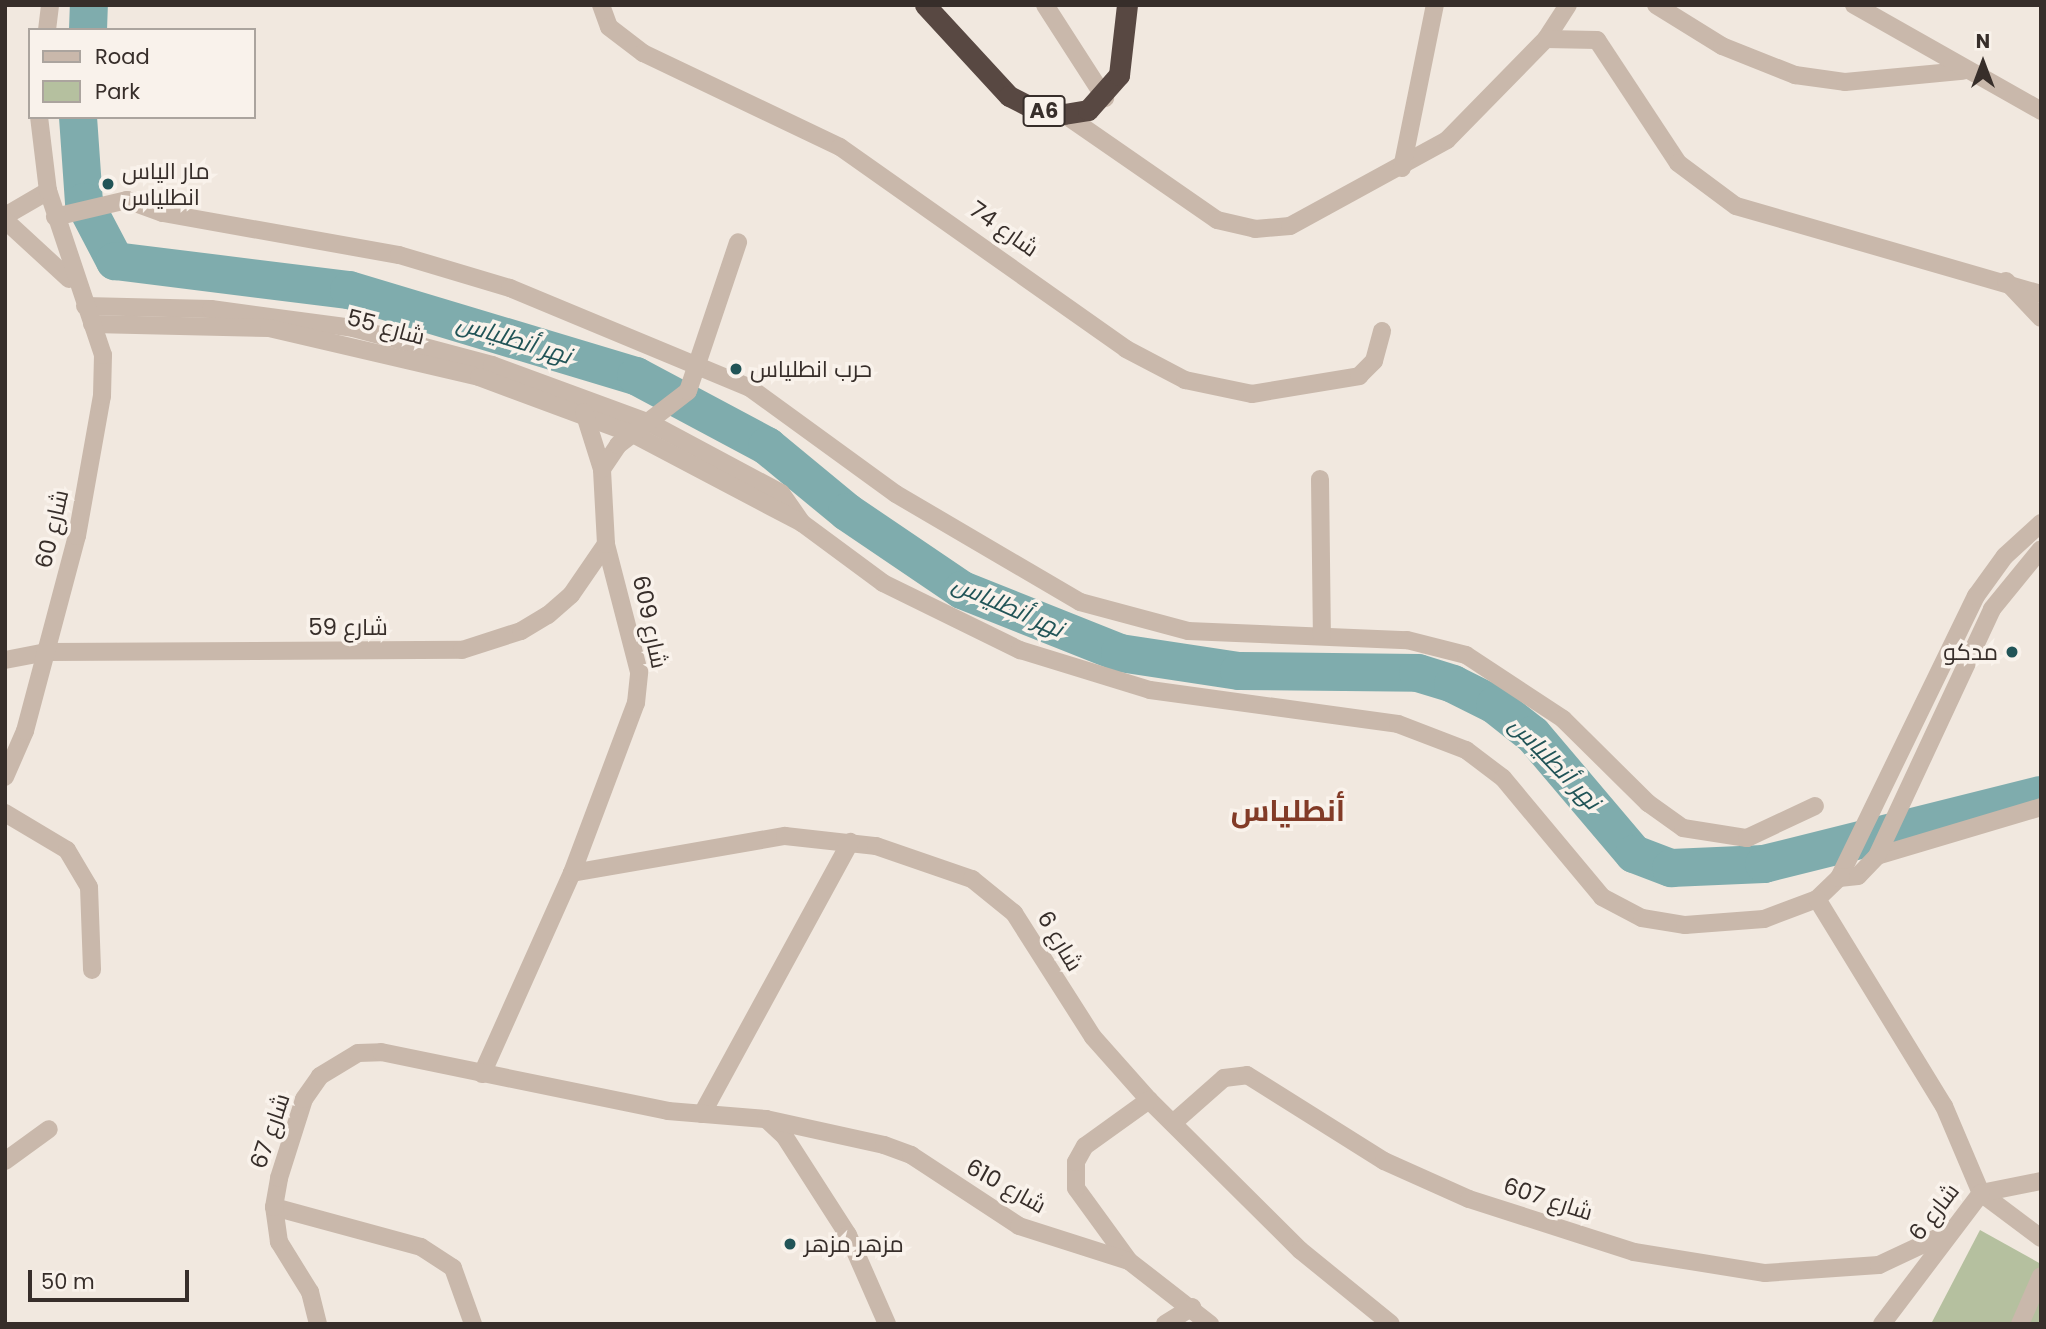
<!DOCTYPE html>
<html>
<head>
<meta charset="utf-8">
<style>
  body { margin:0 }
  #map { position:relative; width:2046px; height:1329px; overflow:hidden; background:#f1e8df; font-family:Poppins,Cairo,sans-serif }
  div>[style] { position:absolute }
  .green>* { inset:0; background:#b5c09f }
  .river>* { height:38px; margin:-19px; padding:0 19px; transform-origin:19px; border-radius:19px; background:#7facad }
  .minor>* { height:18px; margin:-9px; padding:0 9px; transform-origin:9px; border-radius:9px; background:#c9b8ab }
  .highway>* { height:21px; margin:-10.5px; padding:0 10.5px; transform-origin:10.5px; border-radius:10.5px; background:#584842 }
  .dots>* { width:19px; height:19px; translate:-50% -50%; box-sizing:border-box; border:4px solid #f9f2eb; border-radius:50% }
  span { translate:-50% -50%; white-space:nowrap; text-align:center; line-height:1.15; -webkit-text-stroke:7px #f9f2eb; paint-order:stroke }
  .shield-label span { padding:2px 5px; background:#f9f2eb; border:2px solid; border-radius:5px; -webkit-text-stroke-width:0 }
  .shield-label { font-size:21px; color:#372e2a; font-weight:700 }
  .poi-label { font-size:23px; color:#372e2a }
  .left { translate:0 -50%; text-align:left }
  .right { translate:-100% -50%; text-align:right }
  .street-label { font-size:23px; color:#372e2a }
  .water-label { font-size:24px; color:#215457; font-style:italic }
  .district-label { font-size:30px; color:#823b27; font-weight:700 }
  .frame { position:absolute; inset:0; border:7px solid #372e2a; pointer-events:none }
  .legend { position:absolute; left:28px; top:28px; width:228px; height:91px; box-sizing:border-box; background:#f9f2eb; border:2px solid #aba49e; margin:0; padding:9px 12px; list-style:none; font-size:21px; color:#372e2a }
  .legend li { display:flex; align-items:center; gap:14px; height:35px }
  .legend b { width:35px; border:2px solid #aba49e }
  .north { position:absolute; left:1948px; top:28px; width:70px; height:70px; -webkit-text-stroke:5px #f9f2eb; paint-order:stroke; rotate:0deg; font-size:19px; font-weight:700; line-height:28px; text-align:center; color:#372e2a }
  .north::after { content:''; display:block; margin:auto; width:24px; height:32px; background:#372e2a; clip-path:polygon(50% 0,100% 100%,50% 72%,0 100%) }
  .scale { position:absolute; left:28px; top:1270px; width:161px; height:32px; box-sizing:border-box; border:4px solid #372e2a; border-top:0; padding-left:9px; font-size:21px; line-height:24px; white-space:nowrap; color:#372e2a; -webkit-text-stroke:5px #f9f2eb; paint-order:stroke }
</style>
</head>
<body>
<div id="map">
  <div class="green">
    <div style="clip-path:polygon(1980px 1230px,2041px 1264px,2041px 1324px,1931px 1324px)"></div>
  </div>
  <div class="river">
    <div style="left:88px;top:30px;width:25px;rotate:-88deg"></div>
    <div style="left:78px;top:117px;width:85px;rotate:86deg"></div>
    <div style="left:84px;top:202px;width:67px;rotate:62.3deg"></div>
    <div style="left:115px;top:261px;width:236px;rotate:7.1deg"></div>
    <div style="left:349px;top:290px;width:300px;rotate:16.7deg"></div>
    <div style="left:636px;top:376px;width:149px;rotate:28.1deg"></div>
    <div style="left:767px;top:446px;width:104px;rotate:39.5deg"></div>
    <div style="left:847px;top:512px;width:139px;rotate:34.1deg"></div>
    <div style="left:962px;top:590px;width:170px;rotate:21.7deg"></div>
    <div style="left:1120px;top:653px;width:120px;rotate:8.6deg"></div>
    <div style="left:1239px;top:671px;width:179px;rotate:0.6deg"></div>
    <div style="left:1418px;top:673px;width:37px;rotate:17deg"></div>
    <div style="left:1453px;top:684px;width:47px;rotate:26.6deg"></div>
    <div style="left:1495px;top:705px;width:48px;rotate:38.3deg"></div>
    <div style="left:1533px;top:735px;width:156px;rotate:49.7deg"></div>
    <div style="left:1634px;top:854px;width:40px;rotate:21deg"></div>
    <div style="left:1671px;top:868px;width:93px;rotate:-2.5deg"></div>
    <div style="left:1764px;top:864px;width:285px;rotate:-14deg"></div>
  </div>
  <div class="minor">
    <div style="left:601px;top:5px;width:23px;rotate:70deg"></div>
    <div style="left:609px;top:27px;width:43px;rotate:37.4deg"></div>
    <div style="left:643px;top:53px;width:218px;rotate:25.5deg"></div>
    <div style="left:840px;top:147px;width:350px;rotate:35.2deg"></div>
    <div style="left:1126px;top:349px;width:67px;rotate:27.7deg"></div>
    <div style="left:1185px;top:380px;width:68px;rotate:11.8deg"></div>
    <div style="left:1252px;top:394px;width:109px;rotate:-9.5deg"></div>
    <div style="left:1359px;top:376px;width:21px;rotate:-45deg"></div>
    <div style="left:1374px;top:361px;width:31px;rotate:-75deg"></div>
    <div style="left:1045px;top:5px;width:111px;rotate:57.2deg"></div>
    <div style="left:1656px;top:5px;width:78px;rotate:31.8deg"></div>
    <div style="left:1722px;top:46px;width:79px;rotate:21.7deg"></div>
    <div style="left:1795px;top:75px;width:50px;rotate:8deg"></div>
    <div style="left:1845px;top:82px;width:118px;rotate:-5.4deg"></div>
    <div style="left:1854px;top:5px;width:215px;rotate:29.5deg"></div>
    <div style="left:47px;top:30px;width:25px;rotate:-83deg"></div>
    <div style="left:1546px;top:39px;width:40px;rotate:-57.1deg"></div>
    <div style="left:1064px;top:114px;width:186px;rotate:34.7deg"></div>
    <div style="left:1217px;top:220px;width:39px;rotate:13deg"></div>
    <div style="left:1255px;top:229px;width:35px;rotate:-5deg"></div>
    <div style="left:1290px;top:226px;width:179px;rotate:-28.7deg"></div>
    <div style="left:1447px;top:140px;width:141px;rotate:-45.6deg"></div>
    <div style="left:1546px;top:39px;width:51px;rotate:1.1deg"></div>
    <div style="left:1597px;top:40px;width:147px;rotate:56.6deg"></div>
    <div style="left:1678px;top:163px;width:72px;rotate:36.6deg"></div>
    <div style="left:1736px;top:206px;width:317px;rotate:16.1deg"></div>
    <div style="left:1402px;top:168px;width:166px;rotate:-78.6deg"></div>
    <div style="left:5px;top:216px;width:50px;rotate:-30.2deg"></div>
    <div style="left:55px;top:217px;width:74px;rotate:-13.3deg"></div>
    <div style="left:127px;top:200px;width:38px;rotate:20deg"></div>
    <div style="left:163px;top:213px;width:240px;rotate:10.1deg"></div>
    <div style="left:399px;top:255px;width:116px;rotate:16.6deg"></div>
    <div style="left:510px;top:288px;width:260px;rotate:22.6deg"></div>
    <div style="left:750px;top:388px;width:180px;rotate:36deg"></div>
    <div style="left:896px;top:494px;width:213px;rotate:30.4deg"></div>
    <div style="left:1080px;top:602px;width:112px;rotate:15deg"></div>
    <div style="left:1188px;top:631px;width:219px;rotate:2.4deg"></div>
    <div style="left:1407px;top:640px;width:61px;rotate:14.3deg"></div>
    <div style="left:1466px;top:655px;width:116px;rotate:33.4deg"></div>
    <div style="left:1563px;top:719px;width:120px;rotate:44.7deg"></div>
    <div style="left:1648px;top:803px;width:43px;rotate:35.5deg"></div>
    <div style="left:1683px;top:828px;width:65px;rotate:8.9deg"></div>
    <div style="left:1747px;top:838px;width:75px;rotate:-25.2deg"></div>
    <div style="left:5px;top:220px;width:87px;rotate:42.7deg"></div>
    <div style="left:2006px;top:281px;width:51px;rotate:46.6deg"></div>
    <div style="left:85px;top:306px;width:126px;rotate:1.4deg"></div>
    <div style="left:211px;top:309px;width:143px;rotate:7.6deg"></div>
    <div style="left:353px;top:328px;width:144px;rotate:14.9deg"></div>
    <div style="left:492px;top:365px;width:168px;rotate:20.2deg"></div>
    <div style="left:650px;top:423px;width:149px;rotate:28.1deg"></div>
    <div style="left:781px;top:493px;width:37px;rotate:55deg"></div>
    <div style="left:802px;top:523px;width:101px;rotate:36.5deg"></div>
    <div style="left:883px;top:583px;width:153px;rotate:26.1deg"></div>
    <div style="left:1020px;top:650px;width:136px;rotate:17.1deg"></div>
    <div style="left:1150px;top:690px;width:250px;rotate:7.8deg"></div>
    <div style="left:1398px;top:724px;width:73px;rotate:20.9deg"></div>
    <div style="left:1466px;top:750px;width:46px;rotate:37.1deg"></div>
    <div style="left:1503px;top:778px;width:155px;rotate:50.2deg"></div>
    <div style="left:1602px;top:897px;width:45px;rotate:27.7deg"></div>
    <div style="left:1642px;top:918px;width:44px;rotate:9.2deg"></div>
    <div style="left:1685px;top:925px;width:79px;rotate:-4.3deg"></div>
    <div style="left:1764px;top:919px;width:57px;rotate:-20.7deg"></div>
    <div style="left:1817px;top:899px;width:30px;rotate:-44deg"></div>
    <div style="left:1839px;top:878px;width:314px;rotate:-64.1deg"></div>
    <div style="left:1976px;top:596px;width:49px;rotate:-54.1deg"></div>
    <div style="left:2005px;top:556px;width:49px;rotate:-42.5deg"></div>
    <div style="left:92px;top:324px;width:177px;rotate:1.3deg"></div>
    <div style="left:269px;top:328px;width:216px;rotate:13.1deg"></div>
    <div style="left:479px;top:377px;width:166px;rotate:20.4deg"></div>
    <div style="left:635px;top:435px;width:189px;rotate:27.8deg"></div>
    <div style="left:584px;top:412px;width:60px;rotate:72.5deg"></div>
    <div style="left:1320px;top:479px;width:157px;rotate:89.3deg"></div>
    <div style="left:5px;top:660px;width:43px;rotate:-10.8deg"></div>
    <div style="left:47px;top:652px;width:415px;rotate:-0.3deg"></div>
    <div style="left:462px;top:650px;width:62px;rotate:-17.9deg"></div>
    <div style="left:521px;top:631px;width:31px;rotate:-31deg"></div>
    <div style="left:548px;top:615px;width:30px;rotate:-41deg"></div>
    <div style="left:571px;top:595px;width:62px;rotate:-55.5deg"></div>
    <div style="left:5px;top:777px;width:50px;rotate:-66.5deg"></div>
    <div style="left:25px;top:731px;width:202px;rotate:-75.1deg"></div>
    <div style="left:77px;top:536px;width:142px;rotate:-79.9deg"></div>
    <div style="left:102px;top:396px;width:41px;rotate:-88.6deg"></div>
    <div style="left:103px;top:355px;width:173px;rotate:-108.5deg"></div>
    <div style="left:48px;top:191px;width:75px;rotate:-96.9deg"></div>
    <div style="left:5px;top:813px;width:72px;rotate:30.8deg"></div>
    <div style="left:67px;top:850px;width:43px;rotate:59.3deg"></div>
    <div style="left:89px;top:887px;width:83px;rotate:87.9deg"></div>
    <div style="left:1877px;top:856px;width:171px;rotate:-16.6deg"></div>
    <div style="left:572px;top:873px;width:216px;rotate:-9.9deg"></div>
    <div style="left:785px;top:836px;width:92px;rotate:6.3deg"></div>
    <div style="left:876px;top:846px;width:102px;rotate:19deg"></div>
    <div style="left:972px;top:879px;width:54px;rotate:39deg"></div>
    <div style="left:1014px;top:913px;width:147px;rotate:57.5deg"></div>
    <div style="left:1093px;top:1037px;width:84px;rotate:48.4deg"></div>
    <div style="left:1149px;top:1100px;width:213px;rotate:44.8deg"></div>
    <div style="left:1300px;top:1250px;width:117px;rotate:39.1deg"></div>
    <div style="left:1839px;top:878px;width:19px;rotate:-6deg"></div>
    <div style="left:1858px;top:876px;width:28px;rotate:-46deg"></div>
    <div style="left:1877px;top:856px;width:272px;rotate:-65deg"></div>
    <div style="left:1992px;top:609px;width:77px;rotate:-50.8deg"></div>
    <div style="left:1817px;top:899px;width:243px;rotate:58.5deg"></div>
    <div style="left:1944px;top:1106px;width:95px;rotate:67deg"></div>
    <div style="left:482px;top:1074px;width:220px;rotate:-65.9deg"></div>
    <div style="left:572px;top:873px;width:182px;rotate:-69.4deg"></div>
    <div style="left:636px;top:703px;width:31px;rotate:-84deg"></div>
    <div style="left:639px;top:672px;width:132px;rotate:-104.5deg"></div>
    <div style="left:606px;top:544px;width:75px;rotate:-93.1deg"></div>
    <div style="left:602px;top:469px;width:29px;rotate:-56deg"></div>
    <div style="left:618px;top:445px;width:88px;rotate:-37.6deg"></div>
    <div style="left:688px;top:391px;width:157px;rotate:-71.4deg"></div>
    <div style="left:702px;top:1114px;width:310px;rotate:-61.4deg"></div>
    <div style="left:766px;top:1119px;width:26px;rotate:43deg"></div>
    <div style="left:785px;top:1137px;width:117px;rotate:57.3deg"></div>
    <div style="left:848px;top:1235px;width:97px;rotate:66.3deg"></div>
    <div style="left:1173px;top:1123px;width:68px;rotate:-41.4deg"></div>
    <div style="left:1224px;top:1078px;width:23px;rotate:-7deg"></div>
    <div style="left:1247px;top:1075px;width:162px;rotate:32.1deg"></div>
    <div style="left:1384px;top:1161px;width:93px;rotate:24.1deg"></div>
    <div style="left:1469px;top:1199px;width:173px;rotate:17.8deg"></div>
    <div style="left:1634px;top:1252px;width:133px;rotate:9.1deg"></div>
    <div style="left:1765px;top:1273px;width:114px;rotate:-4deg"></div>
    <div style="left:1879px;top:1265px;width:75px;rotate:-25.2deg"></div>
    <div style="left:5px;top:1161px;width:54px;rotate:-36deg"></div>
    <div style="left:1981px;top:1193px;width:75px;rotate:36.9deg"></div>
    <div style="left:1981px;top:1193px;width:61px;rotate:-11.3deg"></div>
    <div style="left:274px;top:1207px;width:152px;rotate:15.2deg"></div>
    <div style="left:421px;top:1247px;width:38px;rotate:33deg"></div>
    <div style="left:453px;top:1268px;width:59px;rotate:70.3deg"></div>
    <div style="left:1129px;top:1261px;width:90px;rotate:-126deg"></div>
    <div style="left:1076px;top:1188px;width:26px;rotate:-90deg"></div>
    <div style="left:1076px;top:1162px;width:18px;rotate:-61deg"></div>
    <div style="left:1085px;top:1146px;width:79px;rotate:-35.7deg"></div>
    <div style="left:318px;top:1324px;width:33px;rotate:-104deg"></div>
    <div style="left:310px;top:1292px;width:59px;rotate:-121.8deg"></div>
    <div style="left:279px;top:1242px;width:35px;rotate:-98deg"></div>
    <div style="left:274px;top:1207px;width:29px;rotate:-80deg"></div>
    <div style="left:279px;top:1178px;width:83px;rotate:-72.4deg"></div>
    <div style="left:304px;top:1099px;width:28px;rotate:-55deg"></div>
    <div style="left:320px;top:1076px;width:44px;rotate:-31.2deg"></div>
    <div style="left:358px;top:1053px;width:23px;rotate:-2deg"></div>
    <div style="left:381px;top:1052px;width:293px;rotate:11.6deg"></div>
    <div style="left:668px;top:1111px;width:98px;rotate:4.7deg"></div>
    <div style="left:766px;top:1119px;width:121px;rotate:12.4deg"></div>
    <div style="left:884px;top:1145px;width:29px;rotate:20deg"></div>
    <div style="left:911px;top:1155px;width:129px;rotate:33.3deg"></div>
    <div style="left:1019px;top:1226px;width:115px;rotate:17.7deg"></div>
    <div style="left:1129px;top:1261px;width:103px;rotate:37.9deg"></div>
    <div style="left:1165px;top:1324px;width:32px;rotate:-32deg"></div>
    <div style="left:1882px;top:1324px;width:164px;rotate:-52.9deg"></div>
    <div style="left:2020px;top:1324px;width:52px;rotate:-66.4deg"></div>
  </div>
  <div class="highway">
    <div style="left:925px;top:5px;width:124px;rotate:47.3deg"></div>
    <div style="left:1009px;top:96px;width:31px;rotate:27deg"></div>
    <div style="left:1037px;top:110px;width:27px;rotate:8deg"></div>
    <div style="left:1064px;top:114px;width:24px;rotate:-9deg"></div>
    <div style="left:1088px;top:110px;width:47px;rotate:-48.5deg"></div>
    <div style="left:1119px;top:75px;width:70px;rotate:-83.5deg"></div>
  </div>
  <div class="dots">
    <div style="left:108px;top:184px;background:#215457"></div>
    <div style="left:736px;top:369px;background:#215457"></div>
    <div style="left:2012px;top:652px;background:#215457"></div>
    <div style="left:790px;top:1244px;background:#215457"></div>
  </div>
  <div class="shield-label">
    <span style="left:1044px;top:111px">A6</span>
  </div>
  <div class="poi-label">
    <span class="left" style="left:122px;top:184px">مار الياس<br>انطلياس</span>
    <span class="left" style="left:750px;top:369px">حرب انطلياس</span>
    <span class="right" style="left:1998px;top:652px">مدكو</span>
    <span class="left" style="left:804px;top:1244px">مزهر مزهر</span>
  </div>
  <div class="street-label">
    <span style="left:1004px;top:229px;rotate:35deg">شارع 74</span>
    <span style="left:386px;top:327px;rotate:15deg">شارع 55</span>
    <span style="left:52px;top:529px;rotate:-77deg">شارع 60</span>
    <span style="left:650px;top:622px;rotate:78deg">شارع 609</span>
    <span style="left:348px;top:627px">شارع 59</span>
    <span style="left:1060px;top:941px;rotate:59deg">شارع 6</span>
    <span style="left:270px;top:1131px;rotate:-71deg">شارع 67</span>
    <span style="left:1006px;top:1186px;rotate:29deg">شارع 610</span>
    <span style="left:1548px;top:1199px;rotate:18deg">شارع 607</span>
    <span style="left:1934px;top:1212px;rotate:-52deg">شارع 6</span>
  </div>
  <div class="water-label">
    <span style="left:514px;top:339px;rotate:17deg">نهر أنطلياس</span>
    <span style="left:1008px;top:606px;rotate:24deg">نهر أنطلياس</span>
    <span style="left:1555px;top:763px;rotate:46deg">نهر أنطلياس</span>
  </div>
  <div class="district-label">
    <span style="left:1288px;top:811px">أنطلياس</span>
  </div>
  <div class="frame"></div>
  <ul class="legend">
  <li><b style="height:9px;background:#c9b8ab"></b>Road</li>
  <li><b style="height:19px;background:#b5c09f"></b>Park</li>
  </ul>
  <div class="north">N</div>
  <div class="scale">50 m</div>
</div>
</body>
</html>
